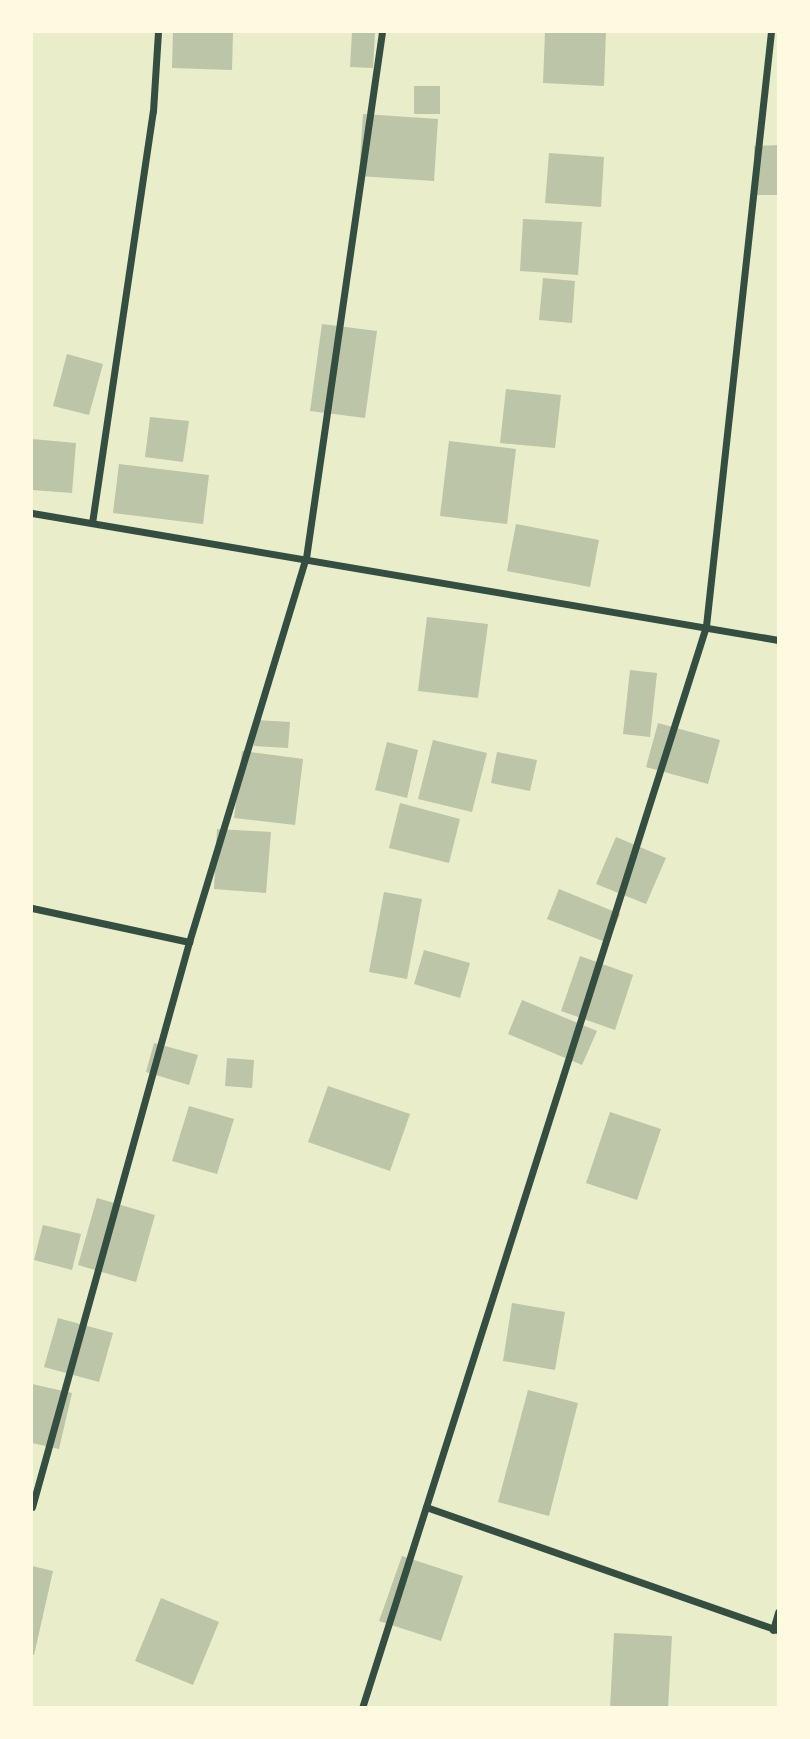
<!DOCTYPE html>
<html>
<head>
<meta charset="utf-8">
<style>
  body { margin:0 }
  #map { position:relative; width:810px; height:1739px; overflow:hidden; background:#e9edc9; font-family:Montserrat,sans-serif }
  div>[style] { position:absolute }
  .building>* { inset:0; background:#bcc5a7 }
  .minor>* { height:7px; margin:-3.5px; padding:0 3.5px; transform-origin:3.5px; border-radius:3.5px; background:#344e41 }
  span { translate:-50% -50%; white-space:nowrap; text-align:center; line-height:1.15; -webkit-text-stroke:7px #fefae0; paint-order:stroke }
  .frame { position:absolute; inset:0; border:33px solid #fefae0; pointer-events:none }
</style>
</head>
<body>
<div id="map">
  <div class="building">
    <div style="clip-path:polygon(173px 32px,233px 32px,232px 70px,172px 68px)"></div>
    <div style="clip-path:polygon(352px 32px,375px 33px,373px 68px,350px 67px)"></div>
    <div style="clip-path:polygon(545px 32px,606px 32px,604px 86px,543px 83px)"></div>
    <div style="clip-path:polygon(414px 86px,440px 86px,440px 114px,414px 114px)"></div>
    <div style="clip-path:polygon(363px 114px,438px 119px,434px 181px,359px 176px)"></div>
    <div style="clip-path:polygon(778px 145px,778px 195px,755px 195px,754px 146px)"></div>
    <div style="clip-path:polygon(549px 153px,604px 157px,601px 207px,545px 203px)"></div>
    <div style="clip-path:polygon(523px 219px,582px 222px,578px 275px,520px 271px)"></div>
    <div style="clip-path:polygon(543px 278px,575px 281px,572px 323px,539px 320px)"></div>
    <div style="clip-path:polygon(322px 324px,377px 331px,365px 418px,310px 411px)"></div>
    <div style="clip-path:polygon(67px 354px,103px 364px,89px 415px,53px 406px)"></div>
    <div style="clip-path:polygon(506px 389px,561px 395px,555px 448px,500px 443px)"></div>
    <div style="clip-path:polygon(150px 417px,189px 421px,183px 462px,145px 457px)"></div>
    <div style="clip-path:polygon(32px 439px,76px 443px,72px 493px,32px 490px)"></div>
    <div style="clip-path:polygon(449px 441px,516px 449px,507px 524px,440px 516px)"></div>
    <div style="clip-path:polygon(119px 464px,209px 475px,203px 524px,113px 513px)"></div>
    <div style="clip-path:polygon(516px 524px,599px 540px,590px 587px,507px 571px)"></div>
    <div style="clip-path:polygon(427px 617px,488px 624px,478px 698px,418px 691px)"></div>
    <div style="clip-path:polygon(630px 670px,657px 673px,650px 737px,623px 734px)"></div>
    <div style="clip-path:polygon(256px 720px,290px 722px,288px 748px,254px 746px)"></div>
    <div style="clip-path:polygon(658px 723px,720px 740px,708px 784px,646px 767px)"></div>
    <div style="clip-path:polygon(433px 740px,487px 753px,472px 812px,418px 799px)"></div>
    <div style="clip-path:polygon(387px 742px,418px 750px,407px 798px,375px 790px)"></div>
    <div style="clip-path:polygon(242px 751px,303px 759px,295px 825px,234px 818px)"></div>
    <div style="clip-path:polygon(497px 752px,537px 760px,530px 791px,491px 783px)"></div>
    <div style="clip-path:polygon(400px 803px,460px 819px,449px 863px,389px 848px)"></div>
    <div style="clip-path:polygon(217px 829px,271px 832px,266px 893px,214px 889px)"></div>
    <div style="clip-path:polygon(616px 837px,666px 858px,646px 904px,596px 884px)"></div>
    <div style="clip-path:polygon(559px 889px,620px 914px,608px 943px,547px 919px)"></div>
    <div style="clip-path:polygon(384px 892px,422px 899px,407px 979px,369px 972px)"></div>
    <div style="clip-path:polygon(424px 950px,470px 963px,460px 998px,414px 984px)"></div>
    <div style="clip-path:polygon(580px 956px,633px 975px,615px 1030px,561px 1011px)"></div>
    <div style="clip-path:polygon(522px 1000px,597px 1031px,582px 1065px,508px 1034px)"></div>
    <div style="clip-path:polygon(154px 1043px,198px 1055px,189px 1085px,146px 1072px)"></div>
    <div style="clip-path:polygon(227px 1058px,254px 1060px,252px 1088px,225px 1086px)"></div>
    <div style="clip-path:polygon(328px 1086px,410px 1114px,390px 1171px,308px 1142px)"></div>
    <div style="clip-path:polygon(189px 1106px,234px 1119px,217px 1174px,172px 1161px)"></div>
    <div style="clip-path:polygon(610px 1112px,661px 1129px,637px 1200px,586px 1183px)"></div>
    <div style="clip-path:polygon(97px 1198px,155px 1215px,136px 1282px,78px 1265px)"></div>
    <div style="clip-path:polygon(43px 1225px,81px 1234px,72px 1270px,34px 1260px)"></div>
    <div style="clip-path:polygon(512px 1303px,565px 1312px,555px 1370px,503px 1361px)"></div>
    <div style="clip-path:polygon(58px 1318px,113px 1333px,99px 1382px,44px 1367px)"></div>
    <div style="clip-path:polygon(32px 1384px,72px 1393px,59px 1449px,32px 1443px)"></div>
    <div style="clip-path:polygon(528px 1390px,578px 1403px,549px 1516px,498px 1502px)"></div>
    <div style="clip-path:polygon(402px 1556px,463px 1576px,441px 1641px,379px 1621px)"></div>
    <div style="clip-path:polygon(32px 1566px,53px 1571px,34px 1655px,32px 1655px)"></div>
    <div style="clip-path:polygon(161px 1598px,219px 1622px,193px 1685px,135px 1661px)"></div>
    <div style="clip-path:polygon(614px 1633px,672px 1636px,668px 1708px,610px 1708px)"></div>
  </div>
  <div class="minor">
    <div style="left:32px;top:513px;width:757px;rotate:9.66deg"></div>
    <div style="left:92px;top:523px;width:416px;rotate:-81.6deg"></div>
    <div style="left:153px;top:111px;width:79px;rotate:-86.4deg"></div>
    <div style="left:32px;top:908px;width:161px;rotate:12.2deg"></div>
    <div style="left:32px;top:1507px;width:586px;rotate:-74.47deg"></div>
    <div style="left:189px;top:942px;width:401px;rotate:-73.1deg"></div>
    <div style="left:306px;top:558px;width:531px;rotate:-81.78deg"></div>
    <div style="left:426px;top:1507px;width:373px;rotate:19.3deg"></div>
    <div style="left:773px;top:1630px;width:19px;rotate:-74deg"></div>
    <div style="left:362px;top:1708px;width:1135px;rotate:-72.36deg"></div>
    <div style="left:706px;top:626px;width:598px;rotate:-83.76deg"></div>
  </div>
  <div class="frame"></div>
</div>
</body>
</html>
